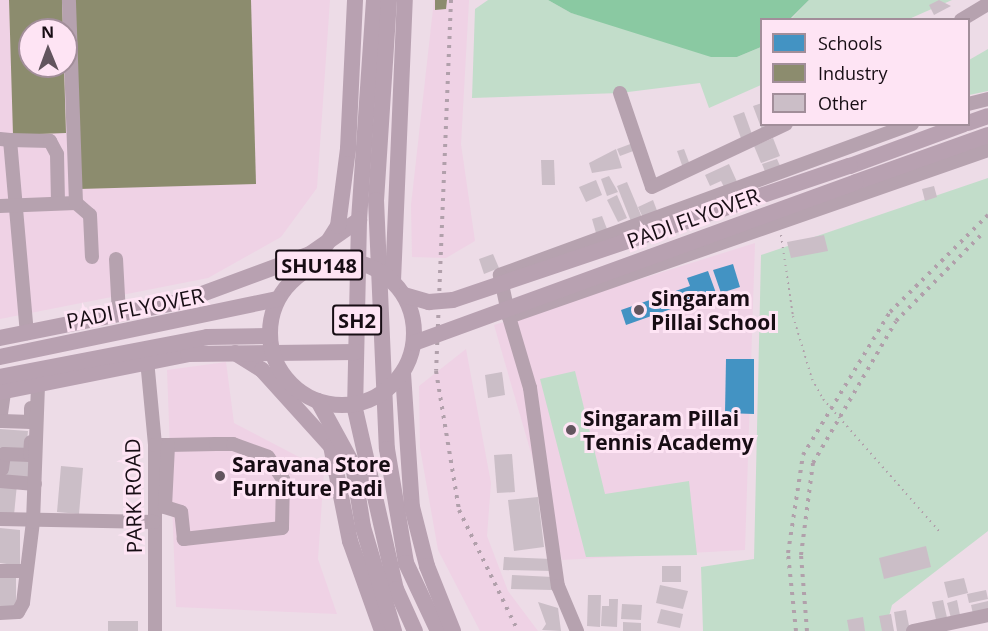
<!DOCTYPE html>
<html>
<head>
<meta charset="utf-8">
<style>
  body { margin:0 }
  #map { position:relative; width:988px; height:631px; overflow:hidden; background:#eddce7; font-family:"Open Sans",sans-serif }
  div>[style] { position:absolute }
  .built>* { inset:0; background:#efd2e5 }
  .green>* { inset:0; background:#c2ddca }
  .water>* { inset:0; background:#8ac9a2 }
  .schools>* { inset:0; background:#4393c3 }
  .industry>* { inset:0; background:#8c8c6e }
  .building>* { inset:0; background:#cbbec7 }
  .path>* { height:2px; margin-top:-1px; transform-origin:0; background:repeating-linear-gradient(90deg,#b1a0ab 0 1.5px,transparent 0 6px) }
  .minor>* { height:14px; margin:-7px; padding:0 7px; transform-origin:7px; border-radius:7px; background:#b6a2af }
  .major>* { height:16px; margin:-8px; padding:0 8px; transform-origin:8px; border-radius:8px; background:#b8a1b1 }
  .rail>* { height:4px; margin-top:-2px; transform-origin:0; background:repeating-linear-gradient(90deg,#b1a0ab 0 3px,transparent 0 9px) }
  .major-bridge>* { height:16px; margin:-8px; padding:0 8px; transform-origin:8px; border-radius:8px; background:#b8a1b1 }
  .major-bridge>.ring { margin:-8px; padding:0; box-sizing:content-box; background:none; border:16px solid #b8a1b1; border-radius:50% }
  .dots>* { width:16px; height:16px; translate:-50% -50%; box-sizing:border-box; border:3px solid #fee4f4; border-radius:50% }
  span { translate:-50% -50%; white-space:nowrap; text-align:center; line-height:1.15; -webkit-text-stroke:6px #fee4f4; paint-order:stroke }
  .shield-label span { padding:2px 4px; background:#fee4f4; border:2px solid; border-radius:4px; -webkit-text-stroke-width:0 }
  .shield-label { font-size:20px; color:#170d14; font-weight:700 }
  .street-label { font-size:21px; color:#170d14 }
  .poi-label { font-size:21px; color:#170d14; font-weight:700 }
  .left { translate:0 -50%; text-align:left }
  .legend { position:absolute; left:760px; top:18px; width:210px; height:108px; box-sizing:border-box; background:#fee4f4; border:2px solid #a28e9a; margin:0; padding:8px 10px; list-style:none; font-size:18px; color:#170d14 }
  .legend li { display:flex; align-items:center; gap:12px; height:30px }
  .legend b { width:30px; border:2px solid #a28e9a }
  .north { position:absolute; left:18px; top:18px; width:60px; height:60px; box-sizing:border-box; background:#fee4f4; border:2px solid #a28e9a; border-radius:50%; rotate:359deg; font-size:16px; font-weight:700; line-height:24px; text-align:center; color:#170d14 }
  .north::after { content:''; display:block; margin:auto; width:21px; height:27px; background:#62555e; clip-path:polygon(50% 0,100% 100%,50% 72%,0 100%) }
</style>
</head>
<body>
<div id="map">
  <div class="built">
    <div style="clip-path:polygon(evenodd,0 0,330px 0,317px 188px,281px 237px,208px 278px,0 319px,0 0,30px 30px,66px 30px,66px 66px,30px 66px,30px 30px)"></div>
    <div style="clip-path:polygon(434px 0,469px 0,461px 144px,475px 241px,446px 258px,412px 257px,411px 205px)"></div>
    <div style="clip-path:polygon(755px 243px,745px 550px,562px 560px,494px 325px)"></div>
    <div style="clip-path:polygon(466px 349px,491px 483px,487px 536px,508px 591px,538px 631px,480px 631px,438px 550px,420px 448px,419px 386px)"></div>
    <div style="clip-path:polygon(226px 362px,234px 423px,324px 470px,318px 559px,337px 614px,176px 607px,167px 370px)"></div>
  </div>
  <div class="green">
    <div style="clip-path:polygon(488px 0,548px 0,571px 13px,737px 57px,761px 47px,761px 85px,709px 108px,700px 83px,620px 93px,472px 98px,475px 9px)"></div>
    <div style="clip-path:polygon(809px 0,952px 0,909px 19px,790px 20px)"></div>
    <div style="clip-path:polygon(988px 49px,988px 91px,969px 95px,969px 60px)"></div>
    <div style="clip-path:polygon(988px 178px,988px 531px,892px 605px,885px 631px,703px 631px,701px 567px,754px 559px,761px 255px)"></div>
    <div style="clip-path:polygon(575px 371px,605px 494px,689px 481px,697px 555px,586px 557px,540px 379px)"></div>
  </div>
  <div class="water">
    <div style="clip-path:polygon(548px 0,809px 0,790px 19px,762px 20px,761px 47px,737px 57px,711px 57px,571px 13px)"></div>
  </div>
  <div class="schools">
    <div style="clip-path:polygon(733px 264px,740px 287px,721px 293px,713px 270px)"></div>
    <div style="clip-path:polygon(708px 271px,716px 293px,626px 325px,621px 310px,690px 286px,687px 278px)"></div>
    <div style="clip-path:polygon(726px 359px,754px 359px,754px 414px,725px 413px)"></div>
  </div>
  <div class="industry">
    <div style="clip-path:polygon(9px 0,62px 0,63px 30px,30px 30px,30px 66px,64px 66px,66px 133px,13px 135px)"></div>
    <div style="clip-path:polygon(74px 0,251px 0,256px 184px,79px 189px)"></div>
    <div style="clip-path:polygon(435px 0,447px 0,446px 9px,435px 10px)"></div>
  </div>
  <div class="building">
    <div style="clip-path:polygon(939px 0,951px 6px,934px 15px,929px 5px)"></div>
    <div style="clip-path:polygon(762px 103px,762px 124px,775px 124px,762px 130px,753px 106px)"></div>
    <div style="clip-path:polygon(744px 112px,753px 137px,742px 141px,733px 116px)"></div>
    <div style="clip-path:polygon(773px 138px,780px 156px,761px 163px,754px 146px)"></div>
    <div style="clip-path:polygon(633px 143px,636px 150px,620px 156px,617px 149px)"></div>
    <div style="clip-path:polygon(616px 149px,622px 168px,592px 173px,589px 163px)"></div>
    <div style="clip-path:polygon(684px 149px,690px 165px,683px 168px,677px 151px)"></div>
    <div style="clip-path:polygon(777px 159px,781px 168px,766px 174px,762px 164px)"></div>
    <div style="clip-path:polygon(541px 160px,554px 160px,555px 185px,542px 185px)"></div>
    <div style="clip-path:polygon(729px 164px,738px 184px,725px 189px,721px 181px,710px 186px,705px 175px)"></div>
    <div style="clip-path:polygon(609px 176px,618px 192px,607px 196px,601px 179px)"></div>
    <div style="clip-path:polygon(596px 180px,602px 195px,586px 202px,579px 187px)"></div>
    <div style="clip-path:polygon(627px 182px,643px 220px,632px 224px,617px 186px)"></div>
    <div style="clip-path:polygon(934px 186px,937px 197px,925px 201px,922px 189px)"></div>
    <div style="clip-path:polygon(617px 195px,627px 218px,618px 222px,607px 200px)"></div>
    <div style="clip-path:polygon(653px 200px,659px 216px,645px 222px,638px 207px)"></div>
    <div style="clip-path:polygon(602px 216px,607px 229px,596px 233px,592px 219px)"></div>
    <div style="clip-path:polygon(824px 235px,828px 251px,791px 258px,787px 242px)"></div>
    <div style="clip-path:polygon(493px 254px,499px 268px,484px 274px,479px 259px)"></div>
    <div style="clip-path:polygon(502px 372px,505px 395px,488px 398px,485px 375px)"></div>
    <div style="clip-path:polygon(0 429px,28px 431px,26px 450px,0 449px)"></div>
    <div style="clip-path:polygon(512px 454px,515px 492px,497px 493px,494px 455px)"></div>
    <div style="clip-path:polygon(6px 456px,33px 458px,32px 478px,5px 475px)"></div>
    <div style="clip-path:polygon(61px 466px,83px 468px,79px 514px,57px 512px)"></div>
    <div style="clip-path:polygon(0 483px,17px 484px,14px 515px,0 514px)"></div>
    <div style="clip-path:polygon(538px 497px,544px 547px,514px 551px,508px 500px)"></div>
    <div style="clip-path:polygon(0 528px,20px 530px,20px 566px,0 563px)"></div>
    <div style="clip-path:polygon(926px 546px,931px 567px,884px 579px,879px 558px)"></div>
    <div style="clip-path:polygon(504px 557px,552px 559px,552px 571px,503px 570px)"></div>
    <div style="clip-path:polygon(662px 566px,681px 566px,681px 582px,662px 582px)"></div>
    <div style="clip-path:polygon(16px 575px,16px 608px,0 608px,0 576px)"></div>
    <div style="clip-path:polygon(512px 575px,553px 577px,552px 590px,511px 589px)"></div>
    <div style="clip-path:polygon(964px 578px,968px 593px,948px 598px,944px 582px)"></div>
    <div style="clip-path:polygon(660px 585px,688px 591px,683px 609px,656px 603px)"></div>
    <div style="clip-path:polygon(986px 590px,988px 599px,969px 603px,967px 594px)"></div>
    <div style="clip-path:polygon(588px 595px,601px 595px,600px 627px,587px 626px)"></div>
    <div style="clip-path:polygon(609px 599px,618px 599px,617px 627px,601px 626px,602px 606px,609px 606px)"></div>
    <div style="clip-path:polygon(943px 600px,948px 622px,937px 624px,932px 602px)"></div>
    <div style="clip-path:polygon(957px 600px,961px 620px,952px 622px,947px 603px)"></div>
    <div style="clip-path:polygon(988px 601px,988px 611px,973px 614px,971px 605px)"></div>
    <div style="clip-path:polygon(538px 602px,558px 608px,561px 631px,542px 630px,546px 624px)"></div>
    <div style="clip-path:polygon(622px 604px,642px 605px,641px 620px,621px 619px)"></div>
    <div style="clip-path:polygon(661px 609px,683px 614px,680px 628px,657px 623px)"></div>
    <div style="clip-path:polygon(906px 610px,910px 631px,897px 631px,894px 612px)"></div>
    <div style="clip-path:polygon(891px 614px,894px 631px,882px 631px,879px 616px)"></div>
    <div style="clip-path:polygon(863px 617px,865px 631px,849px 631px,847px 620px)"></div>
    <div style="clip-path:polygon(108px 621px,138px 621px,138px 631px,108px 631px)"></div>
    <div style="clip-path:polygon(623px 622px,641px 623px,641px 631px,623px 631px)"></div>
  </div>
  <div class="path">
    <div style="left:781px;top:235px;width:82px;rotate:81.6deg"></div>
    <div style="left:793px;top:316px;width:66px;rotate:73.2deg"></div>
    <div style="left:812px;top:379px;width:23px;rotate:61deg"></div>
    <div style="left:823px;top:399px;width:177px;rotate:48.7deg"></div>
  </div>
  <div class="minor">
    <div style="left:961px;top:20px;width:31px;rotate:-31deg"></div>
    <div style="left:620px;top:93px;width:99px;rotate:71.2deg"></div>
    <div style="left:652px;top:187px;width:148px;rotate:-25.2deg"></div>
    <div style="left:968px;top:104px;width:21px;rotate:-14deg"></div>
    <div style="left:912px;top:124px;width:439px;rotate:159.9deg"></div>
    <div style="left:500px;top:275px;width:43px;rotate:77.9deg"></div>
    <div style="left:509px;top:317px;width:507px;rotate:-19.22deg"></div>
    <div style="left:0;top:139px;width:10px;rotate:6deg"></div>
    <div style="left:10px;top:140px;width:194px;rotate:85deg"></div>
    <div style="left:10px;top:140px;width:40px;rotate:1.4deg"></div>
    <div style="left:50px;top:141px;width:15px;rotate:62deg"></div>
    <div style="left:57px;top:154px;width:49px;rotate:88.8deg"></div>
    <div style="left:76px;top:203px;width:18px;rotate:41deg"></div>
    <div style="left:90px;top:215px;width:42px;rotate:87.3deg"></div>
    <div style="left:0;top:206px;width:76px;rotate:-2.3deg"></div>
    <div style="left:76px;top:203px;width:203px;rotate:-92deg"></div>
    <div style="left:116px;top:259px;width:55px;rotate:86.9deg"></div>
    <div style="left:509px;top:317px;width:74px;rotate:73.5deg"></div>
    <div style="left:530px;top:388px;width:200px;rotate:82deg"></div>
    <div style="left:558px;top:586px;width:49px;rotate:67.1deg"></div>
    <div style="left:147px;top:360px;width:85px;rotate:84.6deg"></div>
    <div style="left:155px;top:445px;width:186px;rotate:90deg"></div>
    <div style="left:0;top:421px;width:30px;rotate:-82deg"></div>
    <div style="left:2px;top:421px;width:29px;rotate:2deg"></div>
    <div style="left:31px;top:422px;width:14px;rotate:-90deg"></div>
    <div style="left:155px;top:445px;width:13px"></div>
    <div style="left:168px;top:445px;width:48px;rotate:-1.2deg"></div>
    <div style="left:216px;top:444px;width:17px"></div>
    <div style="left:233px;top:444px;width:37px;rotate:20deg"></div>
    <div style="left:268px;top:457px;width:27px;rotate:56deg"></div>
    <div style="left:283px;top:479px;width:49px;rotate:91.2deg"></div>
    <div style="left:282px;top:528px;width:99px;rotate:173.6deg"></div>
    <div style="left:184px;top:539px;width:27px;rotate:-96deg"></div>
    <div style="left:181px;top:512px;width:17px;rotate:-163deg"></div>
    <div style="left:165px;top:507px;width:62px;rotate:-87.2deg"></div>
    <div style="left:2px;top:469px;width:15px;rotate:-82deg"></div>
    <div style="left:4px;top:454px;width:26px;rotate:2deg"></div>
    <div style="left:30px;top:455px;width:13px;rotate:-86deg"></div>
    <div style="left:0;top:481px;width:35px;rotate:5deg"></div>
    <div style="left:0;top:519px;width:154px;rotate:1.1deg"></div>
    <div style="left:0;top:571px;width:26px"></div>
    <div style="left:0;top:613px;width:18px;rotate:-3deg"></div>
    <div style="left:18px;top:612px;width:10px;rotate:-61deg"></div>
    <div style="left:23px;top:603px;width:82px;rotate:-83deg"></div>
    <div style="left:33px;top:522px;width:136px;rotate:-87.9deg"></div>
    <div style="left:913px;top:631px;width:77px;rotate:-12deg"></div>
  </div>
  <div class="major">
    <div style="left:374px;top:0;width:221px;rotate:93.9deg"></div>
    <div style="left:359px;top:220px;width:189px;rotate:91.2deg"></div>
    <div style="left:355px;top:409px;width:185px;rotate:77.2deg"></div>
    <div style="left:396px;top:589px;width:46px;rotate:65.7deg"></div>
    <div style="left:389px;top:0;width:200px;rotate:93.7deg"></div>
    <div style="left:376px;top:200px;width:249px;rotate:87.5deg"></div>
    <div style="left:387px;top:449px;width:116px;rotate:80.5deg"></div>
    <div style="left:406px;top:563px;width:75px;rotate:64.8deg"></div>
    <div style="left:968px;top:123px;width:21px;rotate:-19deg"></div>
    <div style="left:850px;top:166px;width:121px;rotate:-20.2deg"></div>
    <div style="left:856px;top:182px;width:140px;rotate:-19.6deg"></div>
    <div style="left:393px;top:281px;width:281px;rotate:-87.6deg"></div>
    <div style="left:0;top:338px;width:187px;rotate:-11.4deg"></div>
    <div style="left:183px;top:301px;width:135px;rotate:-20.3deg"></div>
    <div style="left:310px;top:254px;width:60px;rotate:-34.8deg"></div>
    <div style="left:235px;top:353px;width:32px;rotate:32deg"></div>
    <div style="left:262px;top:370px;width:103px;rotate:47.8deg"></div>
    <div style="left:331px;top:446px;width:97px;rotate:78.7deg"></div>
    <div style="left:350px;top:541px;width:96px;rotate:70.4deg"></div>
    <div style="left:403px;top:373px;width:134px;rotate:86.2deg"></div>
    <div style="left:412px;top:507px;width:61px;rotate:75.7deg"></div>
    <div style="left:427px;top:566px;width:70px;rotate:68.2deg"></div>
    <div style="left:0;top:392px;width:192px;rotate:-11.4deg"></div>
    <div style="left:188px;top:354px;width:168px;rotate:-0.7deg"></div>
  </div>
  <div class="rail">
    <div style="left:451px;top:0;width:371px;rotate:92.3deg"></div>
    <div style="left:436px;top:371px;width:141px;rotate:80.6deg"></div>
    <div style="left:459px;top:510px;width:135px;rotate:64deg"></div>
    <div style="left:796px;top:631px;width:78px;rotate:-95.9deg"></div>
    <div style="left:788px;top:553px;width:99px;rotate:-81.3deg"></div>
    <div style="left:803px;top:455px;width:167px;rotate:-58.7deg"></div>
    <div style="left:890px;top:312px;width:138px;rotate:-44.7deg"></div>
    <div style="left:807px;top:631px;width:76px;rotate:-94.5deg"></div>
    <div style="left:801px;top:555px;width:93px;rotate:-82.6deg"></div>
    <div style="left:813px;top:463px;width:164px;rotate:-59.7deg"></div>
    <div style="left:896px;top:321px;width:120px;rotate:-45.3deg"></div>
  </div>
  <div class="major-bridge">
    <div class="ring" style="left:270px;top:261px;width:128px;height:128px"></div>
    <div style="left:312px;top:267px;width:49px;rotate:-57.6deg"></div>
    <div style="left:338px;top:226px;width:78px;rotate:-82.6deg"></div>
    <div style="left:348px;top:149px;width:149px;rotate:-87.3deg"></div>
    <div style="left:404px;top:295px;width:26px;rotate:16deg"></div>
    <div style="left:429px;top:302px;width:24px;rotate:-5deg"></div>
    <div style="left:453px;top:300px;width:419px;rotate:-18.7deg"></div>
    <div style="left:414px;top:343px;width:470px;rotate:-20deg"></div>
    <div style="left:0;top:357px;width:283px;rotate:-11.8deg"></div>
    <div style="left:0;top:377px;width:211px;rotate:-10.9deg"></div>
    <div style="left:207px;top:337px;width:62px;rotate:-0.9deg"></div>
    <div style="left:318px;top:401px;width:73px;rotate:61.3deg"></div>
    <div style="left:353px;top:465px;width:63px;rotate:80.8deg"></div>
    <div style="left:363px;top:527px;width:109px;rotate:73.4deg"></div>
  </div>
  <div class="dots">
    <div style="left:639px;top:310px;background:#62555e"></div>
    <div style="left:571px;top:430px;background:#62555e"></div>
    <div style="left:220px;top:476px;background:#62555e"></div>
  </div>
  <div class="shield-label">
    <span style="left:319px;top:265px">SHU148</span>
    <span style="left:357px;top:320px">SH2</span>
  </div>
  <div class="street-label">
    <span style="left:693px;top:218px;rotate:-20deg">PADI FLYOVER</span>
    <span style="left:135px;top:308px;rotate:-11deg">PADI FLYOVER</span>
    <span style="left:133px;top:496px;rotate:-91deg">PARK ROAD</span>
  </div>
  <div class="poi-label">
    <span class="left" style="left:651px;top:310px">Singaram<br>Pillai School</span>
    <span class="left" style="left:583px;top:430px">Singaram Pillai<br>Tennis Academy</span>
    <span class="left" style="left:232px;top:476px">Saravana Store<br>Furniture Padi</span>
  </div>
  <ul class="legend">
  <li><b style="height:16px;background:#4393c3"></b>Schools</li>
  <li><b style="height:16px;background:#8c8c6e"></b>Industry</li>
  <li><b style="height:16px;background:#cbbec7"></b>Other</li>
  </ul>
  <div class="north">N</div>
</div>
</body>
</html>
